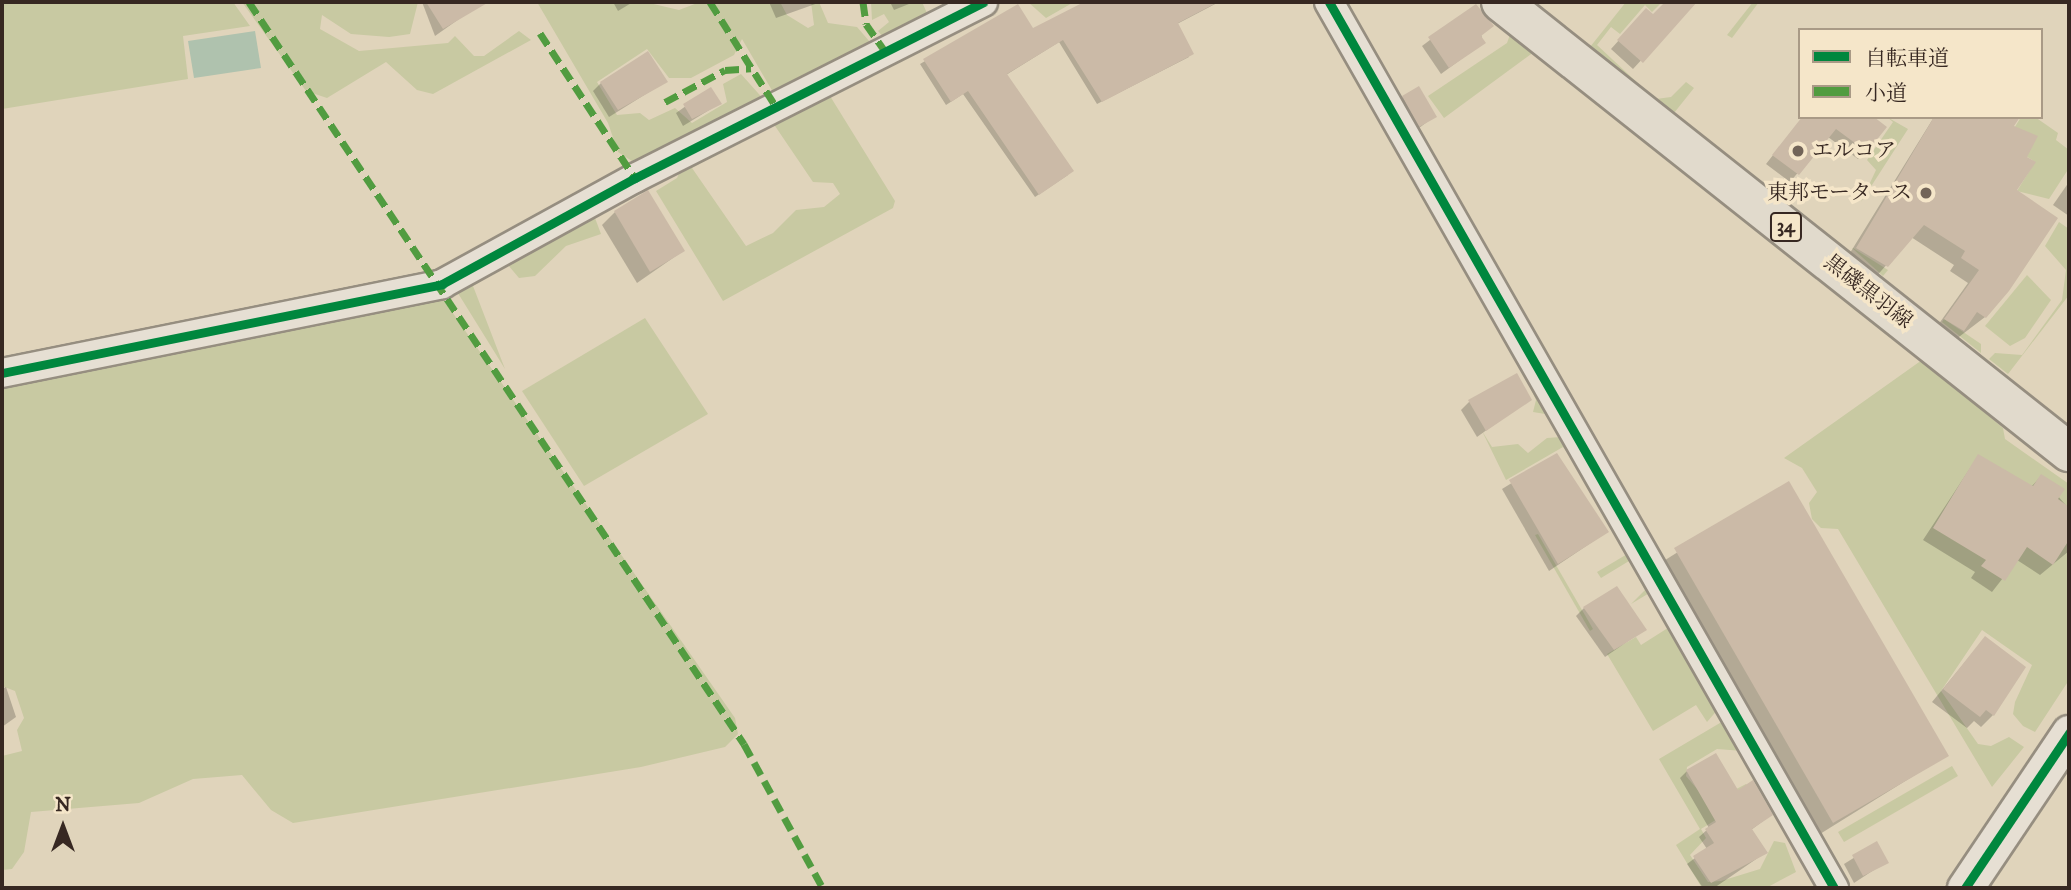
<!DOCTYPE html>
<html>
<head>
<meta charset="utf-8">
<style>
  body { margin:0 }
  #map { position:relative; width:2071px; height:890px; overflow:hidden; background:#e0d4bb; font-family:"IM FELL DW Pica","Noto Serif JP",serif }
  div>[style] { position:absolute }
  .green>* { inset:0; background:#c8c9a2 }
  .water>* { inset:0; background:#afc2ae }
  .shadow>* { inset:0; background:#0003 }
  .building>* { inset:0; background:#cbbaa7 }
  .roads { filter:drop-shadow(2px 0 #968e80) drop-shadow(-2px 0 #968e80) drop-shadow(0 2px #968e80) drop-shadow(0 -2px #968e80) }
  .minor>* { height:28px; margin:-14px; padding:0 14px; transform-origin:14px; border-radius:14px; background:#e6dfd3 }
  .tertiary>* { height:35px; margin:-17.5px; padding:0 17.5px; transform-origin:17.5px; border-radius:17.5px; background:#e6dfd3 }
  .primary>* { height:38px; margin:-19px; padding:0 19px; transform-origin:19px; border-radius:19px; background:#e1dacc }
  .quiet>* { height:7px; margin-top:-3.5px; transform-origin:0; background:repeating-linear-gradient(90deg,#519c40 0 14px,transparent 0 21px) }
  .cycleway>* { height:9px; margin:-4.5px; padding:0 4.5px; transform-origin:4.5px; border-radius:4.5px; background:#00873e }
  .dots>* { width:19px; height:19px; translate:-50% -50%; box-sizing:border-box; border:4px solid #f5e6c9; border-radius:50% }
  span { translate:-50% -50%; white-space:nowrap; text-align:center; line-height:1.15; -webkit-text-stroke:7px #f5e6c9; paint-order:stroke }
  .shield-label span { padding:2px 5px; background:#f5e6c9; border:2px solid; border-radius:5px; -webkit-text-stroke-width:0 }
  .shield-label { font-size:19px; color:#372822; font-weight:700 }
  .poi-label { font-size:21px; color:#372822 }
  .left { translate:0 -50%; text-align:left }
  .right { translate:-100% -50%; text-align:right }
  .street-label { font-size:21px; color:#372822 }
  .frame { position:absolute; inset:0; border:4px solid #372822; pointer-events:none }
  .legend { position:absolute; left:1798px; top:28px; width:245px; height:91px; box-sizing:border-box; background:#f5e6c9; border:2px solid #a99a86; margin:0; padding:9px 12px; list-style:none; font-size:21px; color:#372822 }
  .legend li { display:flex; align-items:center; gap:14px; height:35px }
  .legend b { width:35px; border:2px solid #a99a86 }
  .north { position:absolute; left:28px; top:792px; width:70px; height:70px; -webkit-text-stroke:5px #f5e6c9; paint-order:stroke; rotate:0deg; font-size:19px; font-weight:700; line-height:28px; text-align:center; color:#372822 }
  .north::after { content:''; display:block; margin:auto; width:24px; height:32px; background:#372822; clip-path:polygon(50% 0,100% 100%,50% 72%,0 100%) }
</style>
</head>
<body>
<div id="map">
  <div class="green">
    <div style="clip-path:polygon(2px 2px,233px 2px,250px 26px,183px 36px,188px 79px,2px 109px)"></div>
    <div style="clip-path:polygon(242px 2px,418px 2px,410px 34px,389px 37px,351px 34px,322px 15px,320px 29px,359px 51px,448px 43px,455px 36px,474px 56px,484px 56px,519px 31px,531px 40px,433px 94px,417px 90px,386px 62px,327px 98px,306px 91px)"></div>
    <div style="clip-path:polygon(537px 2px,645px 2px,679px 10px,700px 2px,780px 2px,787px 15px,808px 28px,814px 25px,811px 2px,819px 2px,828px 23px,857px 27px,876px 49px,777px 99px,742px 39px,734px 55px,691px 78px,669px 78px,647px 49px,597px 82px,617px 115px,640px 113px,649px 120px,675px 108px,692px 123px,727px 102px,723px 84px,741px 74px,767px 103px,635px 163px,618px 152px,608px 123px)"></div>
    <div style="clip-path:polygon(871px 2px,922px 2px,931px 22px,888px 43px,878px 31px,889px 22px,884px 14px,872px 20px)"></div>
    <div style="clip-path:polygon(1028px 2px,1074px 2px,1046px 18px)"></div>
    <div style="clip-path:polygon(1626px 2px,1662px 2px,1652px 12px,1645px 5px,1620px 34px,1611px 27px,1597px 45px,1643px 88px,1590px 47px)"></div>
    <div style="clip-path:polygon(1753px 2px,1759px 2px,1732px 38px,1727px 35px)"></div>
    <div style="clip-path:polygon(1512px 29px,1538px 49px,1444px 118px,1428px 96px,1507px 43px)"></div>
    <div style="clip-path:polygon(1686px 82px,1694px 88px,1674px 113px,1656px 99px,1671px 97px)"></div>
    <div style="clip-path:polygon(evenodd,822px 93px,830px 96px,895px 201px,893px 208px,723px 301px,656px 191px,677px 178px,683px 164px,822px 93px,773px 123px,813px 182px,833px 183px,840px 194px,824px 207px,796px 210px,773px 233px,746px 246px,692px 168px,773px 123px)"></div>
    <div style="clip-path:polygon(1887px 117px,1908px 129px,1861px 202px,1876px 170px,1867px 160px,1893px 122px)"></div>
    <div style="clip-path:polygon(2021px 117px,2035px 117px,2058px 133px,2056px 140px,2069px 150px,2069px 168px,2049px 199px,2017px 191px,2035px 162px,2014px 148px,2013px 130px)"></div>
    <div style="clip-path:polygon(581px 216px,595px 218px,601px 234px,566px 246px,535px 276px,519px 278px,508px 265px,473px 286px,505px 369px,456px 290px)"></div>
    <div style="clip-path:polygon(2059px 222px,2069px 229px,2069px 295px,2008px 374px,1989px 359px,1995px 353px,2022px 355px,2062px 300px,2066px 270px,2045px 246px)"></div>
    <div style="clip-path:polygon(1852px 248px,1853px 248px,1888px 270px,1883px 276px)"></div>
    <div style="clip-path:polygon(2027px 275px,2051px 300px,2025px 338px,2010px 346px,1985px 326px)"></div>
    <div style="clip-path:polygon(441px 296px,735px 718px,738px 734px,725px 747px,641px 767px,293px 823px,271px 810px,242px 775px,193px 779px,139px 803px,31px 812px,24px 852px,12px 869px,2px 870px,2px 756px,22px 751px,17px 730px,24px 718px,15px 691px,2px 686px,2px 377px)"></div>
    <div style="clip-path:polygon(645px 318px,708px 414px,584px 486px,522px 391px)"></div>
    <div style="clip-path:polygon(1944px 319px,1981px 344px,1981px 353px,1942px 322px)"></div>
    <div style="clip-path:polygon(1922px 360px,2003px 428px,2005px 439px,2069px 484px,2069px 680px,2035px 732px,2023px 726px,2013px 714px,2015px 702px,2032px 665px,1982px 630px,1941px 691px,1978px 744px,1991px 746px,2009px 737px,2024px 747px,1992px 787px,1838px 529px,1821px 528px,1812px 519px,1809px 503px,1817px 492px,1802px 468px,1784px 458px)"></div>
    <div style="clip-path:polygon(1522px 370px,1554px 424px,1552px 425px,1545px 414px,1533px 412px,1536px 400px)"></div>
    <div style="clip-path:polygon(1482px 431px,1492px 447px,1518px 444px,1528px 453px,1547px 438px,1561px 437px,1581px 470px,1563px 447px,1506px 480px)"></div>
    <div style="clip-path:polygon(1538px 534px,1593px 629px,1590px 631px,1535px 535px)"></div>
    <div style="clip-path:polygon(1629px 553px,1651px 592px,1631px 604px,1645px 590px,1629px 561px,1601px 578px,1597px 572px)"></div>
    <div style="clip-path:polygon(1671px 626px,1719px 708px,1707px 722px,1696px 705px,1653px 731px,1607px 654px,1636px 637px,1641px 645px)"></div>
    <div style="clip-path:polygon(1725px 720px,1743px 751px,1717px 749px,1687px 767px,1686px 776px,1709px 803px,1746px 784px,1756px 795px,1701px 829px,1706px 838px,1690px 855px,1708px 882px,1721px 881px,1760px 869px,1774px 841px,1785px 843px,1796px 872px,1766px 888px,1702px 888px,1676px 845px,1700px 829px,1659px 759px)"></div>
    <div style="clip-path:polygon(1952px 766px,1958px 776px,1844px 842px,1838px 832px)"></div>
  </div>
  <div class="water">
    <div style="clip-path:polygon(255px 31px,261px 68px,194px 78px,188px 41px)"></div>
  </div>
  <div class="shadow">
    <div style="clip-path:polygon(422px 2px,483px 2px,435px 36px)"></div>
    <div style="clip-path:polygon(613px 2px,633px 2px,618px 11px)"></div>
    <div style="clip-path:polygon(769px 2px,821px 2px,776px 18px)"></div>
    <div style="clip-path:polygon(890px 2px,914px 2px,894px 10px)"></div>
    <div style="clip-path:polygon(1088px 2px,1219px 2px,1177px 24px,1189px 57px,1097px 104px,1059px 42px,1006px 75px,1068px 175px,1035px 197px,963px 94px,946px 105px,920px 64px,1018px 7px,1033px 30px)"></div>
    <div style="clip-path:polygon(1666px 2px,1695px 2px,1633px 69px,1611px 49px,1638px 19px,1653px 16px)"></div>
    <div style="clip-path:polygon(1475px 6px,1483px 43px,1441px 74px,1422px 46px)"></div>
    <div style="clip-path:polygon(665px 82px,609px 117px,593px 91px,601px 83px)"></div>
    <div style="clip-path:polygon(710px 89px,719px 104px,683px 126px,676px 113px)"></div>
    <div style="clip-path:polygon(1403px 97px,1435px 116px,1411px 134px,1395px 106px)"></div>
    <div style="clip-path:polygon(1803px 117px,1871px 117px,1866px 151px,1858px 159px,1828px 137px,1790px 182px,1766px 164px)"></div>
    <div style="clip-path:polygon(1934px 117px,2012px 127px,2025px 157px,1985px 317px,1951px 343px,1933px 332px,1968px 283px,1950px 271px,1954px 265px,1911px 237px,1874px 279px,1845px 261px)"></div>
    <div style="clip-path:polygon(2069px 182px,2069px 216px,2053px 205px)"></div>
    <div style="clip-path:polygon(615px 212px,683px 251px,637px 283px,602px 225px)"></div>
    <div style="clip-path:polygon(1530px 399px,1477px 437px,1461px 410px,1469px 402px)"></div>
    <div style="clip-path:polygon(1556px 456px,1607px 532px,1549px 571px,1502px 489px)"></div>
    <div style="clip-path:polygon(1978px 456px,2031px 487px,2041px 476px,2069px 509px,2069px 551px,2040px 575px,2017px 560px,1992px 592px,1971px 578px,1975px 572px,1923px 540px)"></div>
    <div style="clip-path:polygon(1788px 483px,1947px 755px,1820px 834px,1662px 562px)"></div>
    <div style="clip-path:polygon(1584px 608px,1644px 630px,1605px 657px,1576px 616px)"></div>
    <div style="clip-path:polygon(1985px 638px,1993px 715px,1981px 727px,1974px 721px,1967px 728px,1932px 702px)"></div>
    <div style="clip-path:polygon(6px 687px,16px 717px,2px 727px,2px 689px)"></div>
    <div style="clip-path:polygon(1687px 771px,1771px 815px,1751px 830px,1765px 853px,1714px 888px,1703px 888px,1687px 864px,1707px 849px,1699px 837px,1709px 828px,1680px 778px)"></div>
    <div style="clip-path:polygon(1876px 844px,1886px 862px,1854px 883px,1844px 864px)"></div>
  </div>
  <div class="building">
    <div style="clip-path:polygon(426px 2px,489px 2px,443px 29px)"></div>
    <div style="clip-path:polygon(1084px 2px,1218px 2px,1178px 23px,1194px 54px,1102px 102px,1063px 40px,1007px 74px,1074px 171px,1039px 195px,968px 91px,951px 102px,923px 59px,1018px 4px,1033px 28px)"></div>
    <div style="clip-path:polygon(1665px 2px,1697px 2px,1643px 63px,1617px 40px,1646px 8px,1653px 14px)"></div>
    <div style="clip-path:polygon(1476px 4px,1494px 26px,1481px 36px,1486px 43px,1449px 68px,1428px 37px)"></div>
    <div style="clip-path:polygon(648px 51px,668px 82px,618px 110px,600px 82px)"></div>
    <div style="clip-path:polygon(1419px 86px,1437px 117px,1419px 127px,1402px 96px)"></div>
    <div style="clip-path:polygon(711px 87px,722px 104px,692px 119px,683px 104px)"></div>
    <div style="clip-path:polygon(1802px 117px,1874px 117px,1887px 127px,1867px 152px,1836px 129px,1799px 175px,1772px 155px)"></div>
    <div style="clip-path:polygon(1934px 117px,2020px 117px,2014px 126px,2038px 136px,2027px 157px,2036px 162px,2017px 190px,2058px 218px,2009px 291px,1986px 318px,1977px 312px,1964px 331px,1944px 319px,1979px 270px,1961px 258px,1965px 251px,1924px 225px,1888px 267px,1856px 248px)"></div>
    <div style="clip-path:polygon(648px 190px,685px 251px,650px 272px,614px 211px)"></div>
    <div style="clip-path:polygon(1517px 373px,1532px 400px,1486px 431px,1468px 400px)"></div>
    <div style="clip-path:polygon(1557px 453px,1609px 532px,1558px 564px,1509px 480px)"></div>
    <div style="clip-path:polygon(1978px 454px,2033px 486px,2041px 474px,2065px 489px,2058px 499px,2069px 507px,2069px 540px,2053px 565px,2027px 547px,2005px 581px,1981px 566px,1986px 560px,1933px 528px)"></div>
    <div style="clip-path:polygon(1789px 481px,1949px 756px,1833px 823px,1674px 548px)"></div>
    <div style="clip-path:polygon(1617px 586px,1647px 630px,1614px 650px,1583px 607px)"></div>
    <div style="clip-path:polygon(1985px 636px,2026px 667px,1994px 716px,1986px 710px,1980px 717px,1943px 689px)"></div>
    <div style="clip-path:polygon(1716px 753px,1738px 790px,1753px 780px,1773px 815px,1752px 829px,1768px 853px,1711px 883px,1693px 856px,1714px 843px,1705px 829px,1716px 822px,1686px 770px)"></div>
    <div style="clip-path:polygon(1877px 841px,1889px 863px,1863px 876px,1852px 855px)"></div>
  </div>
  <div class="roads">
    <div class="minor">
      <div style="left:1329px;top:2px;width:1020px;rotate:60.32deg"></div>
      <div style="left:2px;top:373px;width:449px;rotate:-11.4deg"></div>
      <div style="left:442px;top:284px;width:220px;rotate:-28.8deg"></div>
      <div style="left:635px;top:178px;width:390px;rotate:-26.8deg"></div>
    </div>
    <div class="tertiary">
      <div style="left:1965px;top:888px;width:187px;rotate:-56.1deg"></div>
    </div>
    <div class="primary">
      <div style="left:1501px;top:2px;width:725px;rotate:38.39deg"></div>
    </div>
  </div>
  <div class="quiet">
    <div style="left:249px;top:2px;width:892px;rotate:56.29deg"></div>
    <div style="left:744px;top:744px;width:164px;rotate:61.3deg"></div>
    <div style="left:710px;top:2px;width:124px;rotate:57.8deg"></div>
    <div style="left:863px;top:2px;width:22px;rotate:82deg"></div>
    <div style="left:866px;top:24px;width:33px;rotate:55deg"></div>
    <div style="left:540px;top:33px;width:173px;rotate:56.8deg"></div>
    <div style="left:665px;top:102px;width:68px;rotate:-28.1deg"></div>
    <div style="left:725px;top:70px;width:26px;rotate:-4deg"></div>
  </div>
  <div class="cycleway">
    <div style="left:1329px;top:2px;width:1020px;rotate:60.32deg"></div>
    <div style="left:2px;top:373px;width:449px;rotate:-11.4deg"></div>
    <div style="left:442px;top:284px;width:220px;rotate:-28.8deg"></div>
    <div style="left:635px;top:178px;width:390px;rotate:-26.8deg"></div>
    <div style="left:1965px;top:888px;width:187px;rotate:-56.1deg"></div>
  </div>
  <div class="dots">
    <div style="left:1798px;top:151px;background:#726458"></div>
    <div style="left:1926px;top:193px;background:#726458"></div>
  </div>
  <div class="shield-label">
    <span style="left:1786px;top:227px">34</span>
  </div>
  <div class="poi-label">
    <span class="left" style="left:1812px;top:151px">エルコア</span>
    <span class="right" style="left:1912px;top:193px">東邦モータース</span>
  </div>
  <div class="street-label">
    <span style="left:1868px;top:292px;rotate:38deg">黒磯黒羽線</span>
  </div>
  <div class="frame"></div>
  <ul class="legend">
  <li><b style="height:9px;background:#00873e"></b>自転車道</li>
  <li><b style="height:9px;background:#519c40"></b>小道</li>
  </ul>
  <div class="north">N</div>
</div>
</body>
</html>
